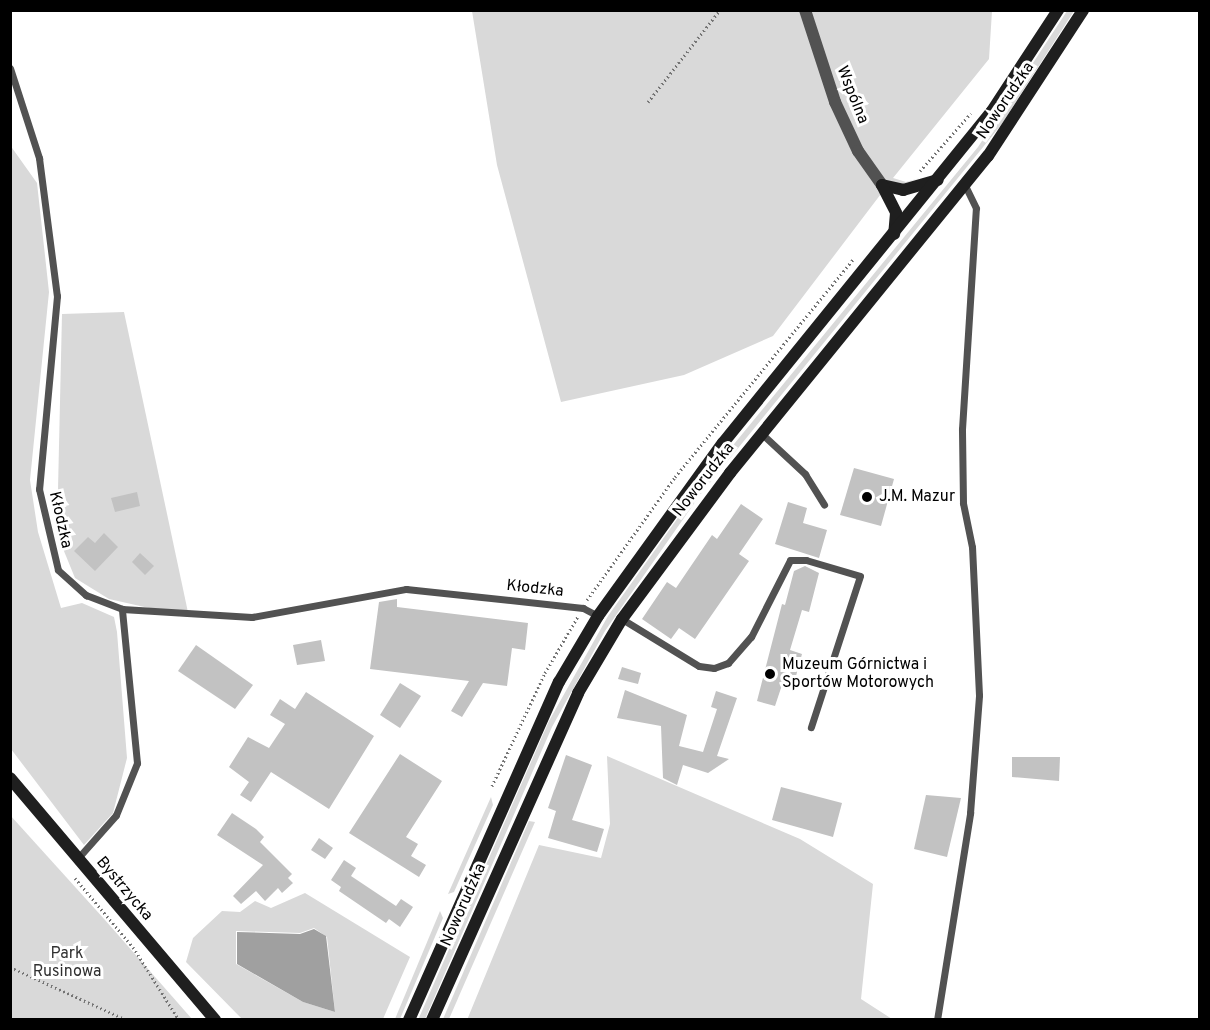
<!DOCTYPE html>
<html>
<head>
<meta charset="utf-8">
<style>
  body { margin:0 }
  #map { position:relative; width:1210px; height:1030px; overflow:hidden; background:#fff; font-family:Overpass,sans-serif }
  div>[style] { position:absolute }
  .green>* { inset:0; background:#d9d9d9 }
  .water>* { inset:0; background:#a0a0a0 }
  .building>* { inset:0; background:#c2c2c2 }
  .path>* { height:3px; margin-top:-1.5px; transform-origin:0; background:repeating-linear-gradient(90deg,#747474 0 1.5px,transparent 0 4.5px) }
  .lane>* { height:7px; margin:-3.5px; padding:0 3.5px; transform-origin:3.5px; border-radius:3.5px; background:#525252 }
  .street>* { height:12px; margin:-6px; padding:0 6px; transform-origin:6px; border-radius:6px; background:#525252 }
  .secondary>* { height:12px; margin:-6px; padding:0 6px; transform-origin:6px; border-radius:6px; background:#1f1f1f }
  .dots>* { width:16px; height:16px; translate:-50% -50%; box-sizing:border-box; border:3px solid #fff; border-radius:50% }
  span { translate:-50% -50%; white-space:nowrap; text-align:center; line-height:1.15; -webkit-text-stroke:6px #fff; paint-order:stroke }
  .street-label { font-size:16px; color:#000 }
  .poi-label { font-size:16px; color:#000 }
  .left { translate:0 -50%; text-align:left }
  .park-label { font-size:16px; color:#303030 }
  .frame { position:absolute; inset:0; border:12px solid #000; pointer-events:none }
</style>
</head>
<body>
<div id="map">
  <div class="green">
    <div style="clip-path:polygon(472px 11px,992px 11px,989px 59px,893px 178px,906px 182px,920px 178px,902px 184px,890px 182px,773px 336px,684px 375px,561px 402px,497px 165px)"></div>
    <div style="clip-path:polygon(1067px 11px,1074px 11px,1001px 125px,700px 495px,605px 631px,552px 727px,425px 1019px,418px 1020px,549px 721px,608px 616px,707px 477px,978px 147px)"></div>
    <div style="clip-path:polygon(10px 145px,37px 183px,49px 292px,30px 480px,38px 532px,61px 608px,82px 603px,114px 617px,117px 632px,127px 758px,113px 813px,84px 845px,11px 749px)"></div>
    <div style="clip-path:polygon(124px 312px,189px 617px,109px 599px,75px 578px,57px 534px,62px 314px)"></div>
    <div style="clip-path:polygon(607px 756px,800px 839px,873px 884px,861px 999px,892px 1019px,467px 1020px,539px 845px,601px 858px,610px 824px)"></div>
    <div style="clip-path:polygon(491px 797px,493px 805px,466px 865px,454px 892px,448px 894px)"></div>
    <div style="clip-path:polygon(10px 815px,105px 920px,192px 1019px,11px 1019px)"></div>
    <div style="clip-path:polygon(529px 821px,535px 822px,449px 1019px,443px 1019px)"></div>
    <div style="clip-path:polygon(evenodd,305px 893px,410px 957px,383px 1019px,242px 1019px,186px 962px,193px 938px,222px 911px,240px 912px,255px 901px,271px 908px,305px 893px,314px 928px,327px 937px,335px 1012px,303px 1002px,236px 964px,236px 931px,300px 933px,314px 928px)"></div>
    <div style="clip-path:polygon(440px 911px,443px 918px,400px 1019px,395px 1019px)"></div>
  </div>
  <div class="water">
    <div style="clip-path:polygon(314px 929px,326px 936px,335px 1012px,303px 1002px,237px 964px,237px 932px,300px 934px)"></div>
  </div>
  <div class="building">
    <div style="clip-path:polygon(854px 468px,894px 479px,881px 526px,840px 515px)"></div>
    <div style="clip-path:polygon(137px 492px,140px 506px,115px 512px,111px 498px)"></div>
    <div style="clip-path:polygon(788px 502px,807px 508px,803px 523px,827px 530px,819px 558px,775px 544px)"></div>
    <div style="clip-path:polygon(741px 504px,763px 519px,739px 554px,749px 561px,695px 639px,679px 628px,671px 639px,642px 619px,667px 582px,676px 588px,712px 535px,717px 539px)"></div>
    <div style="clip-path:polygon(104px 533px,118px 547px,95px 571px,74px 551px,88px 537px,95px 543px)"></div>
    <div style="clip-path:polygon(140px 553px,154px 566px,145px 575px,132px 562px)"></div>
    <div style="clip-path:polygon(805px 566px,819px 573px,809px 612px,802px 610px,790px 650px,802px 654px,796px 676px,784px 679px,775px 706px,757px 701px,782px 604px,785px 605px,794px 571px)"></div>
    <div style="clip-path:polygon(397px 599px,397px 607px,528px 623px,525px 650px,512px 648px,507px 686px,483px 683px,462px 717px,451px 711px,469px 681px,370px 669px,379px 602px)"></div>
    <div style="clip-path:polygon(321px 640px,325px 661px,297px 665px,293px 645px)"></div>
    <div style="clip-path:polygon(196px 645px,253px 685px,235px 709px,178px 671px)"></div>
    <div style="clip-path:polygon(622px 667px,641px 673px,638px 684px,618px 679px)"></div>
    <div style="clip-path:polygon(400px 683px,421px 696px,400px 728px,380px 715px)"></div>
    <div style="clip-path:polygon(625px 690px,687px 715px,679px 746px,703px 752px,717px 709px,711px 707px,716px 691px,737px 698px,717px 756px,729px 759px,708px 773px,683px 765px,677px 785px,663px 778px,661px 726px,617px 718px)"></div>
    <div style="clip-path:polygon(306px 692px,374px 736px,329px 809px,271px 772px,251px 802px,240px 795px,249px 782px,229px 767px,248px 737px,269px 748px,285px 724px,270px 715px,280px 699px,295px 709px)"></div>
    <div style="clip-path:polygon(400px 754px,442px 781px,406px 837px,418px 844px,411px 856px,426px 865px,419px 877px,349px 833px)"></div>
    <div style="clip-path:polygon(566px 755px,592px 765px,572px 820px,604px 829px,597px 852px,548px 838px,556px 811px,548px 808px)"></div>
    <div style="clip-path:polygon(1012px 757px,1060px 757px,1059px 781px,1012px 777px)"></div>
    <div style="clip-path:polygon(781px 787px,842px 803px,833px 837px,772px 820px)"></div>
    <div style="clip-path:polygon(926px 795px,961px 798px,947px 857px,914px 849px)"></div>
    <div style="clip-path:polygon(232px 813px,256px 829px,264px 837px,260px 842px,292px 874px,288px 878px,293px 883px,282px 893px,278px 888px,265px 901px,256px 891px,241px 904px,233px 896px,263px 865px,217px 835px)"></div>
    <div style="clip-path:polygon(319px 838px,333px 848px,325px 859px,311px 850px)"></div>
    <div style="clip-path:polygon(344px 860px,356px 868px,351px 876px,396px 906px,401px 899px,413px 907px,400px 927px,389px 919px,386px 923px,339px 891px,341px 887px,331px 880px)"></div>
  </div>
  <div class="path">
    <div style="left:648px;top:102px;width:117px;rotate:-52deg"></div>
    <div style="left:920px;top:171px;width:77px;rotate:-48.7deg"></div>
    <div style="left:587px;top:600px;width:151px;rotate:-54.4deg"></div>
    <div style="left:675px;top:477px;width:283px;rotate:-50.7deg"></div>
    <div style="left:492px;top:786px;width:125px;rotate:-64.9deg"></div>
    <div style="left:545px;top:673px;width:66px;rotate:-59.9deg"></div>
    <div style="left:75px;top:878px;width:90px;rotate:50deg"></div>
    <div style="left:133px;top:947px;width:86px;rotate:57.8deg"></div>
    <div style="left:10px;top:967px;width:128px;rotate:24.4deg"></div>
  </div>
  <div class="lane">
    <div style="left:10px;top:68px;width:95px;rotate:72.1deg"></div>
    <div style="left:39px;top:158px;width:139px;rotate:82.6deg"></div>
    <div style="left:57px;top:296px;width:194px;rotate:95.3deg"></div>
    <div style="left:39px;top:489px;width:83px;rotate:76.8deg"></div>
    <div style="left:58px;top:570px;width:38px;rotate:42deg"></div>
    <div style="left:86px;top:595px;width:39px;rotate:21deg"></div>
    <div style="left:122px;top:609px;width:130px;rotate:3.5deg"></div>
    <div style="left:252px;top:617px;width:157px;rotate:-10.3deg"></div>
    <div style="left:406px;top:589px;width:178px;rotate:6.1deg"></div>
    <div style="left:583px;top:608px;width:17px;rotate:28deg"></div>
    <div style="left:762px;top:434px;width:59px;rotate:42.9deg"></div>
    <div style="left:805px;top:474px;width:36px;rotate:58deg"></div>
    <div style="left:622px;top:619px;width:90px;rotate:31.4deg"></div>
    <div style="left:699px;top:666px;width:15px;rotate:8deg"></div>
    <div style="left:714px;top:668px;width:15px;rotate:-20deg"></div>
    <div style="left:728px;top:663px;width:35px;rotate:-49deg"></div>
    <div style="left:751px;top:637px;width:86px;rotate:-63.1deg"></div>
    <div style="left:790px;top:560px;width:16px"></div>
    <div style="left:806px;top:560px;width:56px;rotate:16.5deg"></div>
    <div style="left:860px;top:576px;width:159px;rotate:108deg"></div>
    <div style="left:78px;top:858px;width:57px;rotate:-48.5deg"></div>
    <div style="left:116px;top:815px;width:56px;rotate:-68deg"></div>
    <div style="left:137px;top:763px;width:155px;rotate:-95.6deg"></div>
    <div style="left:937px;top:1020px;width:210px;rotate:-80.9deg"></div>
    <div style="left:970px;top:813px;width:118px;rotate:-85.6deg"></div>
    <div style="left:979px;top:695px;width:148px;rotate:-92.7deg"></div>
    <div style="left:972px;top:547px;width:45px;rotate:-101.6deg"></div>
    <div style="left:963px;top:503px;width:74px;rotate:-90.8deg"></div>
    <div style="left:962px;top:429px;width:221px;rotate:-86.4deg"></div>
    <div style="left:976px;top:208px;width:25px;rotate:-116deg"></div>
  </div>
  <div class="street">
    <div style="left:805px;top:10px;width:97px;rotate:71.9deg"></div>
    <div style="left:835px;top:102px;width:54px;rotate:64.9deg"></div>
    <div style="left:858px;top:151px;width:42px;rotate:54.8deg"></div>
  </div>
  <div class="secondary">
    <div style="left:882px;top:185px;width:22px;rotate:13deg"></div>
    <div style="left:903px;top:190px;width:36px;rotate:-16deg"></div>
    <div style="left:882px;top:185px;width:31px;rotate:63deg"></div>
    <div style="left:896px;top:213px;width:21px;rotate:95deg"></div>
    <div style="left:10px;top:778px;width:317px;rotate:49.7deg"></div>
    <div style="left:409px;top:1020px;width:370px;rotate:-66.1deg"></div>
    <div style="left:559px;top:682px;width:77px;rotate:-59.4deg"></div>
    <div style="left:598px;top:616px;width:213px;rotate:-54.2deg"></div>
    <div style="left:723px;top:443px;width:427px;rotate:-51deg"></div>
    <div style="left:992px;top:111px;width:121px;rotate:-56.8deg"></div>
    <div style="left:432px;top:1020px;width:358px;rotate:-65.9deg"></div>
    <div style="left:578px;top:693px;width:86px;rotate:-59.3deg"></div>
    <div style="left:622px;top:619px;width:182px;rotate:-53.5deg"></div>
    <div style="left:730px;top:473px;width:409px;rotate:-50.9deg"></div>
    <div style="left:988px;top:156px;width:174px;rotate:-56.9deg"></div>
  </div>
  <div class="dots">
    <div style="left:867px;top:497px;background:#000"></div>
    <div style="left:770px;top:674px;background:#000"></div>
  </div>
  <div class="street-label">
    <span style="left:852px;top:95px;rotate:68deg">Wspólna</span>
    <span style="left:1006px;top:101px;rotate:-56deg">Noworudzka</span>
    <span style="left:704px;top:480px;rotate:-52deg">Noworudzka</span>
    <span style="left:60px;top:520px;rotate:77deg">Kłodzka</span>
    <span style="left:535px;top:589px;rotate:6deg">Kłodzka</span>
    <span style="left:124px;top:889px;rotate:50deg">Bystrzycka</span>
    <span style="left:464px;top:905px;rotate:-66deg">Noworudzka</span>
  </div>
  <div class="poi-label">
    <span class="left" style="left:879px;top:497px">J.M. Mazur</span>
    <span class="left" style="left:782px;top:674px">Muzeum Górnictwa i<br>Sportów Motorowych</span>
  </div>
  <div class="park-label">
    <span style="left:67px;top:963px">Park<br>Rusinowa</span>
  </div>
  <div class="frame"></div>
</div>
</body>
</html>
